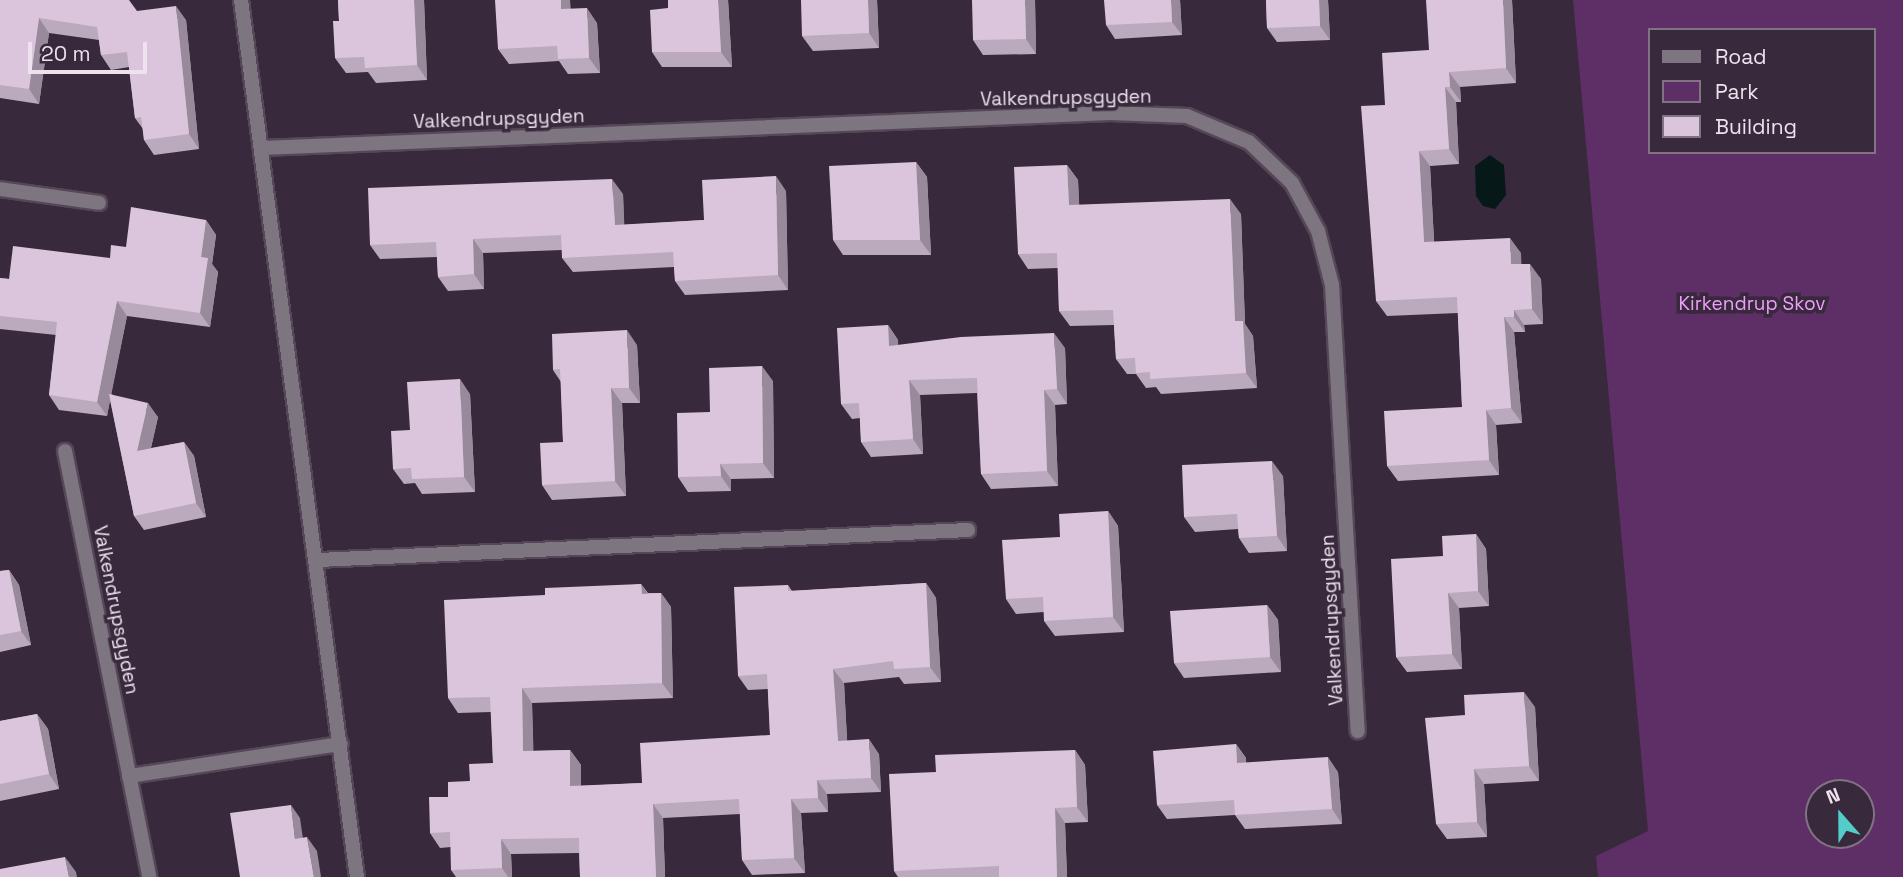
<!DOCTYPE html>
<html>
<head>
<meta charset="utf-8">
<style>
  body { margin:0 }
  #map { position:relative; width:1903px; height:877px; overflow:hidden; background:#39293c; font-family:"Space Grotesk",sans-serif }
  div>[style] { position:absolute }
  .green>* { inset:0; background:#5e2e66 }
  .water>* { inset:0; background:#061918 }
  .roads { filter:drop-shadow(2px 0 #564758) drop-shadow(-2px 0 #564758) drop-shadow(0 2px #564758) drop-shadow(0 -2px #564758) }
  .street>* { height:14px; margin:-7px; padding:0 7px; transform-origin:7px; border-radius:7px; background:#7d757f }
  .wall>* { inset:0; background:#bba9be }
  .shaded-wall>* { inset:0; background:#998a9b }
  .building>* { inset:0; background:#dac5dd }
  span { translate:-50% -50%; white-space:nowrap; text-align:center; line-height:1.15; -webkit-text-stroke:7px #39293c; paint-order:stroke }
  .street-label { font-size:19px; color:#ede2ee }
  .park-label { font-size:19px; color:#ef9efc }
  .legend { position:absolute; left:1648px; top:28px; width:228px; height:126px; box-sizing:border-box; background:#39293c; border:2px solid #817383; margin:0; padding:9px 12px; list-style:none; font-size:21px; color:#ede2ee }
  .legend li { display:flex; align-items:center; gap:14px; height:35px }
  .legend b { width:35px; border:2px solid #817383 }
  .north { position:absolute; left:1805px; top:779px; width:70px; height:70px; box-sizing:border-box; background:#39293c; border:2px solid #817383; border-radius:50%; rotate:339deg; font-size:19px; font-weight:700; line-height:28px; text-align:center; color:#ede2ee }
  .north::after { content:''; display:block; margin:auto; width:24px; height:32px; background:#53cdca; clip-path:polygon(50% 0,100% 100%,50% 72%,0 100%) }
  .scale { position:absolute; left:28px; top:42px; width:119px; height:32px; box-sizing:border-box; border:4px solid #ede2ee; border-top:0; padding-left:9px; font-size:21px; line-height:24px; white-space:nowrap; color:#ede2ee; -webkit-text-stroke:5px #39293c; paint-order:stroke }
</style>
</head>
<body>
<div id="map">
  <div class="green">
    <div style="clip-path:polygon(evenodd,1573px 0,1903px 0,1903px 877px,1598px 877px,1596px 856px,1648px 831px,1573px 0,1649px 30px,1873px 30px,1873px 152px,1649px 152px,1649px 30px,1573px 0,1819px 793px,1861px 793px,1861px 835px,1819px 835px,1819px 793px)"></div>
  </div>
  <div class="water">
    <div style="clip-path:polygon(1490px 155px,1504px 165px,1506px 195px,1495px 209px,1483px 206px,1476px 196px,1475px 166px)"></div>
  </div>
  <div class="roads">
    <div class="street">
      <div style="left:241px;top:0;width:885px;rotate:82.47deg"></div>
      <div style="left:262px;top:148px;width:849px;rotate:-2.36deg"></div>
      <div style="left:1110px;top:113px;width:77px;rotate:2.2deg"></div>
      <div style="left:1187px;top:116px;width:67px;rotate:22.8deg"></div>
      <div style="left:1249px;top:142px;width:59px;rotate:43.6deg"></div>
      <div style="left:1292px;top:183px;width:55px;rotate:61.6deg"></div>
      <div style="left:1318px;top:231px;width:56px;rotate:75.5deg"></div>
      <div style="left:1332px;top:285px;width:447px;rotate:86.7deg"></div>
      <div style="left:0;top:189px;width:100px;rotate:8deg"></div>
      <div style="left:65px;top:451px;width:434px;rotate:78.8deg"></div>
      <div style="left:318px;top:560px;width:651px;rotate:-2.64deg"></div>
      <div style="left:129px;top:776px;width:214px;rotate:-8.6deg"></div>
    </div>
  </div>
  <div class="wall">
    <div style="clip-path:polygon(0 0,137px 11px,186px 20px,199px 149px,154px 155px,144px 140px,143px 129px,135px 118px,129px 67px,111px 70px,101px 55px,99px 40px,49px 33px,39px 104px,0 98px)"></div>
    <div style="clip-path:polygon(338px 0,424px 0,427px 80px,376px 83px,368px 72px,346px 73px,335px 58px,339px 21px)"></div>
    <div style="clip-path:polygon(728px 0,732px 67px,662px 67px,652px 52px,668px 8px)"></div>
    <div style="clip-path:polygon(877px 0,879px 48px,813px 51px,802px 36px)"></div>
    <div style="clip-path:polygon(1035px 0,1036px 54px,983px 55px,973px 40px)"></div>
    <div style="clip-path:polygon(1180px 0,1182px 35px,1115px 39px,1106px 25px)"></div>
    <div style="clip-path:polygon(1266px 0,1328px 0,1330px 40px,1277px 42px,1267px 28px)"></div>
    <div style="clip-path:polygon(1512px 0,1516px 83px,1460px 87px,1461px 102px,1456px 102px,1459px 164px,1430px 166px,1434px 242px,1521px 253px,1521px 264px,1541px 279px,1543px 324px,1524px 325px,1525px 332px,1514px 332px,1522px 423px,1496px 425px,1499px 475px,1398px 481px,1387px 466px,1462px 407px,1458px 313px,1387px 316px,1376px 301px,1385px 105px,1429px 50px)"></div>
    <div style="clip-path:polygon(571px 9px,597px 23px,600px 73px,568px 74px,559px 61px,509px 64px,498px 49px)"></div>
    <div style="clip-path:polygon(916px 162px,927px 177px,931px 255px,843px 255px,833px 240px)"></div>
    <div style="clip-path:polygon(1067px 165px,1078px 180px,1079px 205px,1241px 214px,1245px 324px,1253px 336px,1257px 388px,1161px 394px,1156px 387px,1146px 388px,1136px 374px,1127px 374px,1116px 359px,1114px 325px,1070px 326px,1059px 311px,1058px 268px,1028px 269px,1018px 254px)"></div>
    <div style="clip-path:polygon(786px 191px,788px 290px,685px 295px,675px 281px,674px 267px,573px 272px,562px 258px,562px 250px,483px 253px,484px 289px,448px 291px,438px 277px,437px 257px,380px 259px,370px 245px,623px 194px,624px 225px,704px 220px)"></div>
    <div style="clip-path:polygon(206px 220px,216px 235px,212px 264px,218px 272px,210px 327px,127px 316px,111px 394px,158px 417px,151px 448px,184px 442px,194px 456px,206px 517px,144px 530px,134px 516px,110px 400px,107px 416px,59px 410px,49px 395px,56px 335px,0 329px,0 278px,9px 279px,110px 258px,126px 247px)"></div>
    <div style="clip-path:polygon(888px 325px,898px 340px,898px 345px,1065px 348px,1067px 404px,1055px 405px,1058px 486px,991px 489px,981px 474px,977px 393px,920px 395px,923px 454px,871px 457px,861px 442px,860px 418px,852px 419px,841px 404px)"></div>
    <div style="clip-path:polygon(637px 345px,640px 403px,622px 403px,626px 496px,552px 500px,542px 485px,563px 442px,561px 382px,553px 370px)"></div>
    <div style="clip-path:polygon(773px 381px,774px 478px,731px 479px,731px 491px,688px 492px,678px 477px,710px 412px)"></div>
    <div style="clip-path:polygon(470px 394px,475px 492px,422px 494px,415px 483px,404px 484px,393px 469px,410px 430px)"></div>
    <div style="clip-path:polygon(1283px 476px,1287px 551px,1249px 553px,1239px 538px,1238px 529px,1195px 532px,1184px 517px)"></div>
    <div style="clip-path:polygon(1108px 511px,1118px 526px,1124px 632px,1055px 636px,1044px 621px,1044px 612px,1016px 614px,1006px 599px,1060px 537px)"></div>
    <div style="clip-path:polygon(1476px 534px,1486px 549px,1489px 606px,1459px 608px,1462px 669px,1407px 672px,1396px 657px,1443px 556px)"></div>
    <div style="clip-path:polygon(9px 570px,19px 585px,31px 645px,0 652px,0 571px)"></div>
    <div style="clip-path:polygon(926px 583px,936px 598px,941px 682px,904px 684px,899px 677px,844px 683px,847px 741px,879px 754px,881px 792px,827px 794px,828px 812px,801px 813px,805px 873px,752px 875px,742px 860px,740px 814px,663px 818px,665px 877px,580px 877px,579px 853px,511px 854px,512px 877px,456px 877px,451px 870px,451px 847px,440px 848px,430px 833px,448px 797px,493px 763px,491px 712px,458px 713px,448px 698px,545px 595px,641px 584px,648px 593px,661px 593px,671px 607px,673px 698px,532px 703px,533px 751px,570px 750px,581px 765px,581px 786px,642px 783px,770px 735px,768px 689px,748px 690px,738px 676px,788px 585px,792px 591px)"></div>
    <div style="clip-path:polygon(1267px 605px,1278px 620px,1281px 672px,1184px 678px,1174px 663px)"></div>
    <div style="clip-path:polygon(1535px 707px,1539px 781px,1484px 784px,1487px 837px,1447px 839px,1436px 824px,1465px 715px)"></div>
    <div style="clip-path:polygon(37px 714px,48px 729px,59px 789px,0 801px,0 721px)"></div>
    <div style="clip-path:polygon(1236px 744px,1246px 758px,1246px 763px,1338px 772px,1342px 824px,1245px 829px,1235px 815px,1167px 819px,1157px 805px)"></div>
    <div style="clip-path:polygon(1075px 750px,1085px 765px,1088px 822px,1065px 823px,1067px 877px,898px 877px,894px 871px,936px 772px)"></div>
  </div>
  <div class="shaded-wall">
    <div style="clip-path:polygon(414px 0,424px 0,427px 80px,417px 65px)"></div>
    <div style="clip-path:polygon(561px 0,570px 0,572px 24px,561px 9px)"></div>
    <div style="clip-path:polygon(718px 0,728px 0,732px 67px,721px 52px)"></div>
    <div style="clip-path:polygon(868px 0,877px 0,879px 48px,869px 33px)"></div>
    <div style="clip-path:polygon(1025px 0,1035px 0,1036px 54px,1026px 39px)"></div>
    <div style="clip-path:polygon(1171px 0,1180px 0,1182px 35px,1172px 22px)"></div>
    <div style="clip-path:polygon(1319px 0,1328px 0,1330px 40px,1320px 26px)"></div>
    <div style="clip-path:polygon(1503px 0,1512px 0,1516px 83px,1506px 68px)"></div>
    <div style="clip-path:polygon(176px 6px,186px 20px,199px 149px,189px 134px)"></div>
    <div style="clip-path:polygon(587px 8px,597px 23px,600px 73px,589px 58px)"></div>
    <div style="clip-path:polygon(39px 18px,49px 33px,39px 104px,29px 89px)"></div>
    <div style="clip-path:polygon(1449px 72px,1460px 87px,1461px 102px,1450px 87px)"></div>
    <div style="clip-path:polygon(1445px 87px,1456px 102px,1459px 164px,1449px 149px)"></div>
    <div style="clip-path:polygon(1419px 151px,1430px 166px,1435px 257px,1424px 242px)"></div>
    <div style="clip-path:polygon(916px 162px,927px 177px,931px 255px,920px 240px)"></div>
    <div style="clip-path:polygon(1067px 165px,1078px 180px,1080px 220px,1069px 205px)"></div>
    <div style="clip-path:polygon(776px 176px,786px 191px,788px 290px,778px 275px)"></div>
    <div style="clip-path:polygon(612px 179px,623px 194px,625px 240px,615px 225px)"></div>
    <div style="clip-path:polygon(1230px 199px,1241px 214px,1245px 324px,1253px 336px,1257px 388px,1246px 373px,1235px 321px)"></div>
    <div style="clip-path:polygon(206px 220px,216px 235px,212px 264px,218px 272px,210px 327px,200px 313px,201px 257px)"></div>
    <div style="clip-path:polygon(1510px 238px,1521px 253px,1522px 279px,1511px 264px)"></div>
    <div style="clip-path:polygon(473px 239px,483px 253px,484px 289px,474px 274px)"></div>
    <div style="clip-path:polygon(1530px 264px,1541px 279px,1543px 324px,1532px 309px)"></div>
    <div style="clip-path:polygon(117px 301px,127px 316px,107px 416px,97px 402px)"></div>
    <div style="clip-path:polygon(1514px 310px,1524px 325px,1525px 332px,1514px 317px)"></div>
    <div style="clip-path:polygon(1504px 317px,1514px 332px,1522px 423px,1511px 408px)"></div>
    <div style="clip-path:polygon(888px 325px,898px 340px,899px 361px,889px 346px)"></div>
    <div style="clip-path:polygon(627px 330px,637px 345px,640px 403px,629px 388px)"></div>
    <div style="clip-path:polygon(1054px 333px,1065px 348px,1067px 404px,1057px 389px)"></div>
    <div style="clip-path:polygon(762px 366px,773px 381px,774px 478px,763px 463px)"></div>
    <div style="clip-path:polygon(460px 379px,470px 394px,475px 492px,464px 477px)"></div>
    <div style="clip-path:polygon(909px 380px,920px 395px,923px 454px,913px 439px)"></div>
    <div style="clip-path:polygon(611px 388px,622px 403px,626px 496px,615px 481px)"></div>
    <div style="clip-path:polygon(1044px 390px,1055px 405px,1058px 486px,1047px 471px)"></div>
    <div style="clip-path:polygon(148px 403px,158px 417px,147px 465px,137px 451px)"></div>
    <div style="clip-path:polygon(1486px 410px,1496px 425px,1499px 475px,1489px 460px)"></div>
    <div style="clip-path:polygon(184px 442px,194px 456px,206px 517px,196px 503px)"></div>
    <div style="clip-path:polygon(1272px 461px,1283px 476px,1287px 551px,1277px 536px)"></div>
    <div style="clip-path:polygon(720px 464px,731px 479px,731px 491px,721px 476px)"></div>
    <div style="clip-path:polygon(1108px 511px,1118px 526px,1124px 632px,1113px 617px)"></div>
    <div style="clip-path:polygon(1476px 534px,1486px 549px,1489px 606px,1478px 591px)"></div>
    <div style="clip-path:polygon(9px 570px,19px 585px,31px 645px,21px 631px)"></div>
    <div style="clip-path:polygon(926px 583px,936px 598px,941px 682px,930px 667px)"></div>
    <div style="clip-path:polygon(641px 584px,652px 599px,642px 594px)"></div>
    <div style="clip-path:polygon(661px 593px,671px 607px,673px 698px,662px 683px)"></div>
    <div style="clip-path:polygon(1448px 593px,1459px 608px,1462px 669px,1452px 654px)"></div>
    <div style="clip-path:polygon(1267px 605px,1278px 620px,1281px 672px,1270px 657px)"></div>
    <div style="clip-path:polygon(833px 669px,844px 683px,848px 756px,838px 741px)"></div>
    <div style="clip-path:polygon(522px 688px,532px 703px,534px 766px,523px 751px)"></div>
    <div style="clip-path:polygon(1524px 692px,1535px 707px,1539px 781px,1529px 766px)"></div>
    <div style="clip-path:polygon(37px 714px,48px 729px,59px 789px,49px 774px)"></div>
    <div style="clip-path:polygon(869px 739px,879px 754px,881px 792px,871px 778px)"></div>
    <div style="clip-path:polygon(1236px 744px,1246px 758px,1247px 777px,1237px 763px)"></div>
    <div style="clip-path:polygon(570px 750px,581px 765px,581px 801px,570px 786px)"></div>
    <div style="clip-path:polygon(1075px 750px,1085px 765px,1088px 822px,1077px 807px)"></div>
    <div style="clip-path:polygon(1328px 757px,1338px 772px,1342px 824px,1332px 809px)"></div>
    <div style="clip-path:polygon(1474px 769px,1484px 784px,1487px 837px,1477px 822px)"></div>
    <div style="clip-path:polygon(817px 780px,827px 794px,828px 812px,818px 798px)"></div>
    <div style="clip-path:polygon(791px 799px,801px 813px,805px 873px,794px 858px)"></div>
    <div style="clip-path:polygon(653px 804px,663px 818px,665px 877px,656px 877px)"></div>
    <div style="clip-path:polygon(291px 805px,300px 818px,305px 853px,295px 839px)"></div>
    <div style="clip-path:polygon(1055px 808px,1065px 823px,1067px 877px,1057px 877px)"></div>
    <div style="clip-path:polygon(307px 837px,317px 851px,321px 877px,314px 877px)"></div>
    <div style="clip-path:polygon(501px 839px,511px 854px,512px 877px,508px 877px,502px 868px)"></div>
    <div style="clip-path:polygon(65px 857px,76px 872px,77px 877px,69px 877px)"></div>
  </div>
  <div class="building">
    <div style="clip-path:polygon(0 0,129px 0,137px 11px,176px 6px,189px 134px,144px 140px,141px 117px,135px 118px,127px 52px,101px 55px,97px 27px,39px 18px,29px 89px,0 85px)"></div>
    <div style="clip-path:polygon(338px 0,414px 0,417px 65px,365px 68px,364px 57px,335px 58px,333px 21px,339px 21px)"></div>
    <div style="clip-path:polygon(495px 0,561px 0,561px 9px,587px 8px,589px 58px,558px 59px,557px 46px,498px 49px)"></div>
    <div style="clip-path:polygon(668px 0,718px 0,721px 52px,652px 52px,650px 10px,668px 8px)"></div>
    <div style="clip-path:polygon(801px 0,868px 0,869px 33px,802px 36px)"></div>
    <div style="clip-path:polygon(972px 0,1025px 0,1026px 39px,973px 40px)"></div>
    <div style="clip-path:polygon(1104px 0,1171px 0,1172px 22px,1106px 25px)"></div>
    <div style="clip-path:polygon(1266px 0,1319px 0,1320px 26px,1267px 28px)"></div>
    <div style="clip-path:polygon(1426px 0,1503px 0,1506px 68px,1449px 72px,1450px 87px,1445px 87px,1449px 149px,1419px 151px,1424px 242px,1510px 238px,1511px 264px,1530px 264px,1532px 309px,1514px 310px,1514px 317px,1504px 317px,1511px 408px,1486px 410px,1489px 460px,1387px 466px,1384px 411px,1462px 407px,1457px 297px,1376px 301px,1361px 106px,1385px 105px,1382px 53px,1429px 50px)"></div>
    <div style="clip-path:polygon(916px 162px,920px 240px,833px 240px,829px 166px)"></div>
    <div style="clip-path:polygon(1067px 165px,1069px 205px,1230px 199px,1235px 321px,1243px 321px,1246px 373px,1150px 379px,1150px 372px,1136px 373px,1135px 358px,1116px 359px,1113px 310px,1059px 311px,1057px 253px,1018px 254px,1014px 167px)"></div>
    <div style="clip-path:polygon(776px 176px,778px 275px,675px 281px,673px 252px,562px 258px,561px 235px,473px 239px,474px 274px,438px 277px,436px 242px,370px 245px,368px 188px,612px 179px,615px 225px,704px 220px,702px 180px)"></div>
    <div style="clip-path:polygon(131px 207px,206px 220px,201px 257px,208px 258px,200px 313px,117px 301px,97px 402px,49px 395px,57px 322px,0 316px,0 278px,9px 279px,13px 246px,110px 258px,111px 245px,126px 247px)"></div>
    <div style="clip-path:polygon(888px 325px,889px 346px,961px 337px,1054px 333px,1057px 389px,1044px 390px,1047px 471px,981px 474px,977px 378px,909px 380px,913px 439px,861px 442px,859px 403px,841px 404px,837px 328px)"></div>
    <div style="clip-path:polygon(627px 330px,629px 388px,611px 388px,615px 481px,542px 485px,540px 443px,563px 442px,560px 369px,553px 370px,552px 334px)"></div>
    <div style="clip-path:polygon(762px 366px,763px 463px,720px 464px,721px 476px,678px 477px,677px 413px,710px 412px,709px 368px)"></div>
    <div style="clip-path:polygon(460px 379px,464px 477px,412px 479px,411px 468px,393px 469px,391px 431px,410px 430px,407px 382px)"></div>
    <div style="clip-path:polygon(109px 394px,148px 403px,137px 451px,184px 442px,196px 503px,134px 516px)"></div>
    <div style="clip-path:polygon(1272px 461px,1277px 536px,1239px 538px,1237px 514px,1184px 517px,1182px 465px)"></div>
    <div style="clip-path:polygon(1108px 511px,1113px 617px,1044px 621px,1043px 597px,1006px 599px,1002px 540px,1060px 537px,1059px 514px)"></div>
    <div style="clip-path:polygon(1476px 534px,1478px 591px,1448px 593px,1452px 654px,1396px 657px,1391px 559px,1443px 556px,1442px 536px)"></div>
    <div style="clip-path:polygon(9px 570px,21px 631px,0 635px,0 571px)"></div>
    <div style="clip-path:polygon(926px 583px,930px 667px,894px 669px,893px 661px,833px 669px,838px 741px,869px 739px,871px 778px,817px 780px,818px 798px,791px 799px,794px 858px,742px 860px,739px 799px,653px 804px,656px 877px,580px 877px,579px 838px,501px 839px,502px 868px,451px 870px,450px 832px,430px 833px,429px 797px,448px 797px,448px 782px,470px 781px,469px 764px,493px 763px,490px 697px,448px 698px,444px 600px,545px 595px,545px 588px,641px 584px,642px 594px,661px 593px,662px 683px,522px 688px,523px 751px,570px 750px,570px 786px,642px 783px,640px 743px,770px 735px,767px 674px,738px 676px,734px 587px,788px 585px,788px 591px)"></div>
    <div style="clip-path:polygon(1267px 605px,1270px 657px,1174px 663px,1170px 611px)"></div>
    <div style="clip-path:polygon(1524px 692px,1529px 766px,1474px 769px,1477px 822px,1436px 824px,1425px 718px,1465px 715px,1464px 695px)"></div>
    <div style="clip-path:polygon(37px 714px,49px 774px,0 784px,0 721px)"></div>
    <div style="clip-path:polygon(1236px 744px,1237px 763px,1328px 757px,1332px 809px,1235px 815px,1234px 800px,1157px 805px,1153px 751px)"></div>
    <div style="clip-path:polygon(1075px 750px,1077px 807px,1055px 808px,1057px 877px,999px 877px,999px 866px,894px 871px,889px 774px,936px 772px,935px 755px)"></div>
    <div style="clip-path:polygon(291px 805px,295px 839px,307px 837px,314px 877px,240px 877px,230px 813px)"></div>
    <div style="clip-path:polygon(65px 857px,69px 877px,0 877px,0 869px)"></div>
  </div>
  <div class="street-label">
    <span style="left:1066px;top:98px;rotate:-1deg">Valkendrupsgyden</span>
    <span style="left:499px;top:119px;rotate:-2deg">Valkendrupsgyden</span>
    <span style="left:116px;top:610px;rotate:79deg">Valkendrupsgyden</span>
    <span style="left:1332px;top:620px;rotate:-93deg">Valkendrupsgyden</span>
  </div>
  <div class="park-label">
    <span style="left:1752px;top:304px">Kirkendrup Skov</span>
  </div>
  <ul class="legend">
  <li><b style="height:9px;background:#7d757f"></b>Road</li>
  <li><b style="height:19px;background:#5e2e66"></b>Park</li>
  <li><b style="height:19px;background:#dac5dd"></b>Building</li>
  </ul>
  <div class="north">N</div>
  <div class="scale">20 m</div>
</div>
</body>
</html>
